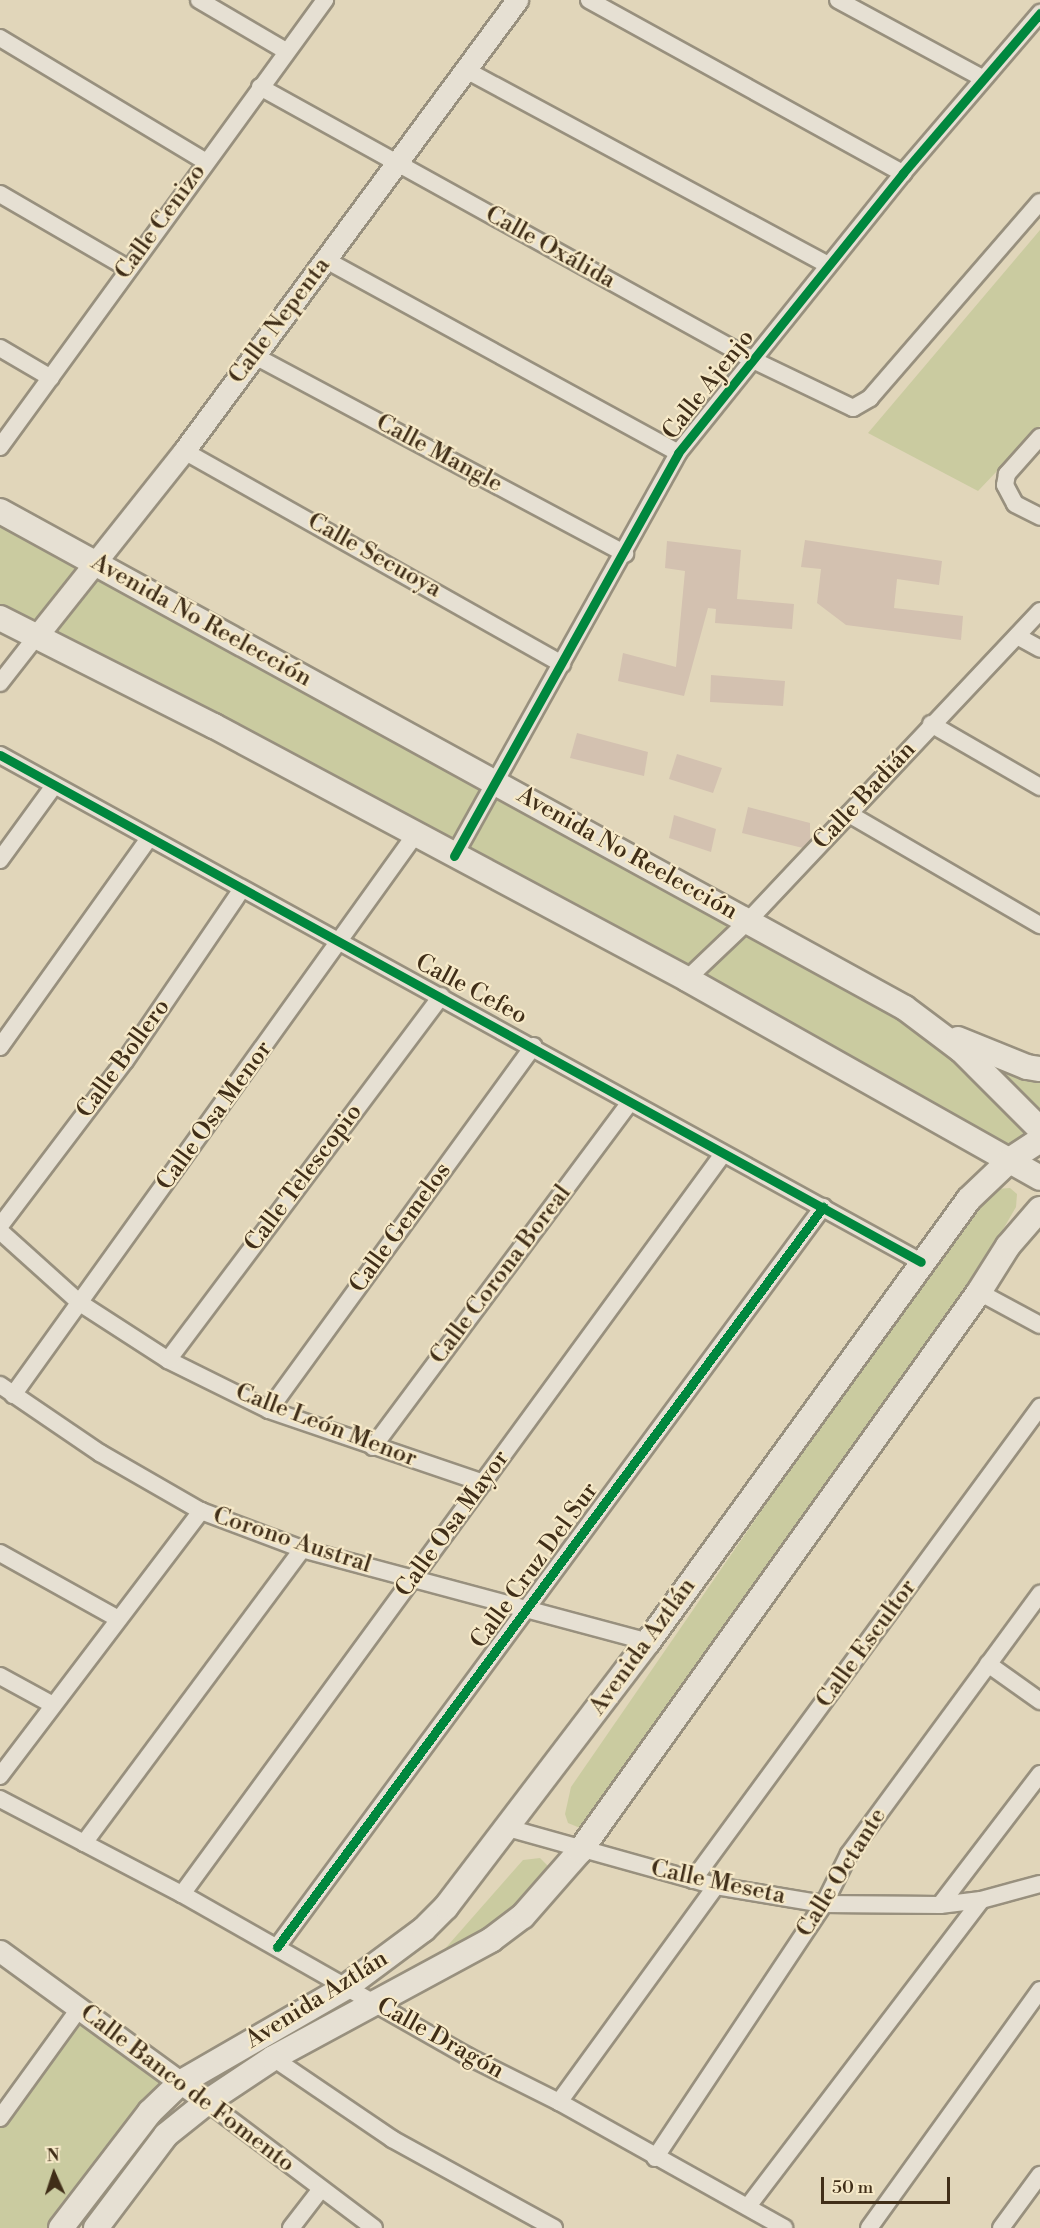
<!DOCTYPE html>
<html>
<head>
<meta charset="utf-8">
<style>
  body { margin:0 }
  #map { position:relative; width:1040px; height:2228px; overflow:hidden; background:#e1d6ba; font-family:"Libre Bodoni",serif }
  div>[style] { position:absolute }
  .green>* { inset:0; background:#cacba0 }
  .building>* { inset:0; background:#d3c1b0 }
  .roads { filter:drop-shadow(2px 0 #98907e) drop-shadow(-2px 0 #98907e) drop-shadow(0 2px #98907e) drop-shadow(0 -2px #98907e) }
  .minor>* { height:16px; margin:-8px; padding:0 8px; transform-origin:8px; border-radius:8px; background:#e6e0d3 }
  .tertiary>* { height:21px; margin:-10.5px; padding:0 10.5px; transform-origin:10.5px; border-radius:10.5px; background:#e6e0d3 }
  .secondary>* { height:24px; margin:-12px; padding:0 12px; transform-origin:12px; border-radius:12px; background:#e6e0d3 }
  .cycleway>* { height:9px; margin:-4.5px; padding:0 4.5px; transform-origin:4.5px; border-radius:4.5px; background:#00873e }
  span { translate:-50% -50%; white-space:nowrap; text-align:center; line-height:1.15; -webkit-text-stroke:4.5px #f6e9c8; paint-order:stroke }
  .street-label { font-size:24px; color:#402e18 }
  .north { position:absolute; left:24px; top:2144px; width:60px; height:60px; -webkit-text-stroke:4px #f6e9c8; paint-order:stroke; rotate:357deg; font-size:16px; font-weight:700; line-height:24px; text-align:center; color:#402e18 }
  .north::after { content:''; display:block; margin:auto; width:21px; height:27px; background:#402e18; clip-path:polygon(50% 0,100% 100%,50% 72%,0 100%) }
  .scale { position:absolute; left:821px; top:2177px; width:129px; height:27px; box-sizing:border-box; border:3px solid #402e18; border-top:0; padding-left:8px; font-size:18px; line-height:21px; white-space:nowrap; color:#402e18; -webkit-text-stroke:4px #f6e9c8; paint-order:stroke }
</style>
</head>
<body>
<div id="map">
  <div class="green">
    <div style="clip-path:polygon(1040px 230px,1040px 426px,978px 491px,868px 433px)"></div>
    <div style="clip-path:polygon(0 511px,937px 1029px,1040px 1069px,1040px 1140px,1011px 1159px,0 618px)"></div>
    <div style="clip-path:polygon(1010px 1188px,1017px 1194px,1016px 1207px,961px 1302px,599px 1822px,580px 1828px,568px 1823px,565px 1814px,571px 1787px,941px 1250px,996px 1189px)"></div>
    <div style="clip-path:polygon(540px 1858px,555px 1873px,504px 1920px,428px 1968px,523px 1860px)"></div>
    <div style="clip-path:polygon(79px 2009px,180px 2083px,61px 2228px,0 2228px,0 2118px)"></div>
  </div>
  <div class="building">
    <div style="clip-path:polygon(805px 540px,942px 561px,939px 585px,897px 579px,894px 608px,963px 616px,961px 640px,846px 625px,817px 603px,821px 569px,801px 567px)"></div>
    <div style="clip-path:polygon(667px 541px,741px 550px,737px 599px,794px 604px,792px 629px,715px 623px,716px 609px,708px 608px,684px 696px,618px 681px,623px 653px,676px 667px,685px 571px,665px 568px)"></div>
    <div style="clip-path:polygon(711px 675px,785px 681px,783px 706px,710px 702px)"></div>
    <div style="clip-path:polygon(577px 733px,648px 752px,644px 776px,570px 758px)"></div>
    <div style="clip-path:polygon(677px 754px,722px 768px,713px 793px,669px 779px)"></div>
    <div style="clip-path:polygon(748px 807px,810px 823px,810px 840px,803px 848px,742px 833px)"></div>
    <div style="clip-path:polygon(674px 815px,716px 829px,711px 852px,669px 838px)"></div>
  </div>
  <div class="roads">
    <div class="minor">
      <div style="left:199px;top:0;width:101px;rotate:30.4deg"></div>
      <div style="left:589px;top:0;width:359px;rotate:28.9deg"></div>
      <div style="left:838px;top:0;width:164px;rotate:28.4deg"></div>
      <div style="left:0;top:38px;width:239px;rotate:31deg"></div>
      <div style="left:466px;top:70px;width:411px;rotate:28.3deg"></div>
      <div style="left:260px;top:87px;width:564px;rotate:28.98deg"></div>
      <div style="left:753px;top:360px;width:111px;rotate:25.6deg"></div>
      <div style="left:853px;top:408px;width:20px;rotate:-30deg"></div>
      <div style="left:870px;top:398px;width:259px;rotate:-49.1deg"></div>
      <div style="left:0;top:194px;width:147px;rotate:30.2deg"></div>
      <div style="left:326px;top:260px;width:401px;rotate:28.7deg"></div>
      <div style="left:0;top:348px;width:59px;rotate:30.5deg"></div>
      <div style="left:253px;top:355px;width:422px;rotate:28.1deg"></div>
      <div style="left:1040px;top:437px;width:50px;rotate:131.7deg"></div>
      <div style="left:1007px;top:474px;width:11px;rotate:100deg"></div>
      <div style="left:1005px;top:485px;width:21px;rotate:62deg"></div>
      <div style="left:1015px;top:504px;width:28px;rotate:27deg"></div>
      <div style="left:0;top:447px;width:553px;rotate:-53.98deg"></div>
      <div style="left:184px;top:451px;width:434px;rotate:29.4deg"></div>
      <div style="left:1017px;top:636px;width:26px;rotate:29deg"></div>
      <div style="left:0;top:683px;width:58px;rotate:-52deg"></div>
      <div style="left:931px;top:724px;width:126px;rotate:30deg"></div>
      <div style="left:0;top:755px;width:1051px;rotate:28.83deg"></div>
      <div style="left:849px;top:814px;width:221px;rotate:30.2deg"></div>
      <div style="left:454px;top:856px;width:461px;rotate:-60.9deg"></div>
      <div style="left:678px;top:453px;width:359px;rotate:-51.2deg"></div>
      <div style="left:903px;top:173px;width:211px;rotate:-49.4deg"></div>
      <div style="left:0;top:860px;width:90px;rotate:-54deg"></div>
      <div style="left:687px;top:979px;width:84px;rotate:-43.6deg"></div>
      <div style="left:748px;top:921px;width:426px;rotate:-46.7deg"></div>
      <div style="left:0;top:1047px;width:257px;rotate:-54.5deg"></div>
      <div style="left:0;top:1226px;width:207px;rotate:-52.9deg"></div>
      <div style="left:125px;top:1061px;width:208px;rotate:-55.8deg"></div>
      <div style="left:0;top:1231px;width:108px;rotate:42deg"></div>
      <div style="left:80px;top:1303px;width:105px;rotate:32.9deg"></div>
      <div style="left:168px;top:1360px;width:113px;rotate:26.3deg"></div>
      <div style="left:269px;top:1410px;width:226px;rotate:18.8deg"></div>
      <div style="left:979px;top:1292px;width:69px;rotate:28.4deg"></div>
      <div style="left:168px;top:1360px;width:455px;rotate:-53.1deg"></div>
      <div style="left:0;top:1385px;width:121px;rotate:34.2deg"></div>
      <div style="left:100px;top:1453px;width:116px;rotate:29.9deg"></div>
      <div style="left:201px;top:1511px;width:108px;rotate:20.6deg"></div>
      <div style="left:302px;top:1549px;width:358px;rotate:15deg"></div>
      <div style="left:13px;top:1395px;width:689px;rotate:-54.33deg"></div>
      <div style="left:269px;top:1410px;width:450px;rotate:-54deg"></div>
      <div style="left:373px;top:1447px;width:430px;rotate:-53.3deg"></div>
      <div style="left:0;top:1553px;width:134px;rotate:29.1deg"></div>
      <div style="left:988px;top:1664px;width:64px;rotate:35.4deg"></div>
      <div style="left:0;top:1676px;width:60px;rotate:28.7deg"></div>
      <div style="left:0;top:1776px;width:333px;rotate:-52.8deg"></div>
      <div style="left:0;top:1799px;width:205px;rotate:27.6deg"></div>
      <div style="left:182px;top:1894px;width:328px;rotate:29.6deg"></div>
      <div style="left:467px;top:2056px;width:103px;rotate:26.6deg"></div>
      <div style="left:559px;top:2102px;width:258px;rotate:29.2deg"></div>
      <div style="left:508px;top:1828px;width:216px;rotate:15.6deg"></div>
      <div style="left:716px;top:1886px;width:109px;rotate:9.5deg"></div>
      <div style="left:824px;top:1904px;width:116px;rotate:0.5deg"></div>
      <div style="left:940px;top:1905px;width:41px;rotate:-7deg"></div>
      <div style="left:981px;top:1900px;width:61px;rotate:-15.2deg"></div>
      <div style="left:84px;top:1843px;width:366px;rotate:-53.4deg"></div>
      <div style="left:693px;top:1880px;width:587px;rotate:-53.74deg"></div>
      <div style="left:182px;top:1894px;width:917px;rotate:-53.83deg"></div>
      <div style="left:940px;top:1905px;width:165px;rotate:-52.6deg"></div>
      <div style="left:277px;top:1947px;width:920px;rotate:-53.58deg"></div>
      <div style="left:273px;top:2058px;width:144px;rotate:34.2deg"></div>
      <div style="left:392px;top:2139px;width:185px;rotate:28.8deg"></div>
      <div style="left:207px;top:2102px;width:209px;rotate:37deg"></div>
      <div style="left:559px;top:2102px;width:267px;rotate:-54deg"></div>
      <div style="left:0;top:2118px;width:135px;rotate:-54.1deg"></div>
      <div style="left:655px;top:2158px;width:305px;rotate:-56.4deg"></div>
      <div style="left:824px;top:1904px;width:56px;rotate:-63.4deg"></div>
      <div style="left:849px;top:1854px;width:323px;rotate:-53.7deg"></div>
      <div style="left:749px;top:2205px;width:383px;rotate:-52.7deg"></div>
      <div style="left:291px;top:2228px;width:49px;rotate:-52.4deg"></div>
      <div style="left:869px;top:2228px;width:293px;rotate:-54.3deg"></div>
      <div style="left:1001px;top:2228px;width:66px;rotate:-53.7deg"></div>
    </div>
    <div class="tertiary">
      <div style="left:36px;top:637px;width:238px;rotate:-51.5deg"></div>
      <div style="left:184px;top:451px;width:561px;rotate:-53.56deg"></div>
      <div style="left:0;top:1951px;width:256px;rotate:36.1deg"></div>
    </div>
    <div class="secondary">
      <div style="left:0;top:511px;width:1032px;rotate:28.77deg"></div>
      <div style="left:905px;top:1008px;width:70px;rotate:36.9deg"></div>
      <div style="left:961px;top:1050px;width:112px;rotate:45deg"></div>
      <div style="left:0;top:618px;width:240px;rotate:26.8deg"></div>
      <div style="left:214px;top:726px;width:536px;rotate:28.14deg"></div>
      <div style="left:687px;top:979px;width:405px;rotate:29.4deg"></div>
      <div style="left:958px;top:1039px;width:74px;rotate:22.1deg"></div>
      <div style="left:1027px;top:1067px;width:13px;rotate:9deg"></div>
      <div style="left:61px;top:2228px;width:146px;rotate:-52.5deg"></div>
      <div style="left:150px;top:2112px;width:42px;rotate:-44deg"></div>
      <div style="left:180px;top:2083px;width:192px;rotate:-30deg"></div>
      <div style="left:346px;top:1987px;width:97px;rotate:-36.6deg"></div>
      <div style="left:424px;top:1929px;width:31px;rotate:-45deg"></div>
      <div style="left:446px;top:1907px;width:333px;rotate:-52.7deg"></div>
      <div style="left:648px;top:1642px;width:547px;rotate:-54.07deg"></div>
      <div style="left:969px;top:1199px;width:58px;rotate:-43.6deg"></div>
      <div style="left:1011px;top:1159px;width:35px;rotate:-33deg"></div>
      <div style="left:96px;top:2228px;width:116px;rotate:-53deg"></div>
      <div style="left:166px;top:2135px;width:53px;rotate:-38.8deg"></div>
      <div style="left:207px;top:2102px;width:79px;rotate:-33.7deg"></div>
      <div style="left:273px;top:2058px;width:248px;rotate:-28.4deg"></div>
      <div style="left:491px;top:1940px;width:40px;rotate:-37deg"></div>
      <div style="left:523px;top:1916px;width:86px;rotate:-48.8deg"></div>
      <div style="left:580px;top:1851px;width:687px;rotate:-54.48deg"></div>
      <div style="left:979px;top:1292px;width:54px;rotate:-57.8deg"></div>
      <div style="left:1008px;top:1246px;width:49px;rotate:-49.1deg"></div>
    </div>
  </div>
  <div class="cycleway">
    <div style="left:0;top:755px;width:1051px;rotate:28.83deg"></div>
    <div style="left:454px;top:856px;width:461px;rotate:-60.9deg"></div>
    <div style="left:678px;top:453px;width:359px;rotate:-51.2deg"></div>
    <div style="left:903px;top:173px;width:211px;rotate:-49.4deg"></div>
    <div style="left:277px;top:1947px;width:920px;rotate:-53.58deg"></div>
  </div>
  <div class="street-label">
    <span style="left:161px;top:222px;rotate:-54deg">Calle Cenizo</span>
    <span style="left:550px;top:248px;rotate:29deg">Calle Oxálida</span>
    <span style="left:280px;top:321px;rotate:-53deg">Calle Nepenta</span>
    <span style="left:709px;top:385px;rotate:-52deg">Calle Ajenjo</span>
    <span style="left:439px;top:454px;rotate:28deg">Calle Mangle</span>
    <span style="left:374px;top:556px;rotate:29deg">Calle Secuoya</span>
    <span style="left:201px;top:621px;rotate:29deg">Avenida No Reelección</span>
    <span style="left:865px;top:796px;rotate:-47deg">Calle Badián</span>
    <span style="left:627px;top:854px;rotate:29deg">Avenida No Reelección</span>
    <span style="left:471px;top:990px;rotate:28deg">Calle Cefeo</span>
    <span style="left:124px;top:1059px;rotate:-54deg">Calle Bollero</span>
    <span style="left:215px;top:1116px;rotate:-54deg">Calle Osa Menor</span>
    <span style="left:304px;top:1178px;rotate:-53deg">Calle Telescopio</span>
    <span style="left:401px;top:1228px;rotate:-54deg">Calle Gemelos</span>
    <span style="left:501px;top:1275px;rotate:-53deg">Calle Corona Boreal</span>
    <span style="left:326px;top:1426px;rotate:21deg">Calle León Menor</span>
    <span style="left:453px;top:1524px;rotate:-54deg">Calle Osa Mayor</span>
    <span style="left:292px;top:1541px;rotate:18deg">Corono Austral</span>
    <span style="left:535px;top:1566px;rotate:-54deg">Calle Cruz Del Sur</span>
    <span style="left:867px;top:1644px;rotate:-54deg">Calle Escultor</span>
    <span style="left:643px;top:1647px;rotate:-54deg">Avenida Aztlán</span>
    <span style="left:842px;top:1873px;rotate:-58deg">Calle Octante</span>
    <span style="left:718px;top:1883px;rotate:12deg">Calle Meseta</span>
    <span style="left:317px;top:2000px;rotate:-32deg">Avenida Aztlán</span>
    <span style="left:440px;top:2039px;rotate:29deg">Calle Dragón</span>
    <span style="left:187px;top:2089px;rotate:37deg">Calle Banco de Fomento</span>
  </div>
  <div class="north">N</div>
  <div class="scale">50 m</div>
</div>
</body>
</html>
